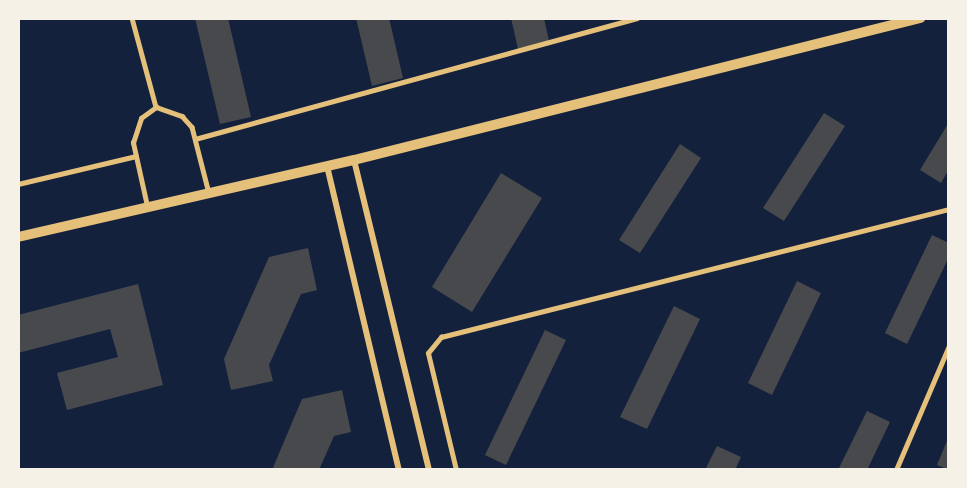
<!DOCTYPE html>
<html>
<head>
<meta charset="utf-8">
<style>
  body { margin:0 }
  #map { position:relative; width:967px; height:488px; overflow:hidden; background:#14213d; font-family:"Public Sans",sans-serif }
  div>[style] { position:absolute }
  .building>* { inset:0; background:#48494c }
  .service>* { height:4.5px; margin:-2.25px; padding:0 2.25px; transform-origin:2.25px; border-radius:2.25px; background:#e5c07b }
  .minor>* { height:6px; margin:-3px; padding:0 3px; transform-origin:3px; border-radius:3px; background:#e5c07b }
  .tertiary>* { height:10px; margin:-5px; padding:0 5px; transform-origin:5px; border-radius:5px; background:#e5c07b }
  span { translate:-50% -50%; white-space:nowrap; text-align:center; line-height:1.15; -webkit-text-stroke:6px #f6f1e7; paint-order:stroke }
  .frame { position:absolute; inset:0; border:20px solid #f6f1e7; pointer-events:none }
</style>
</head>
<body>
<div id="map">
  <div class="building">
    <div style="clip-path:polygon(195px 18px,228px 18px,251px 117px,220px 124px)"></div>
    <div style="clip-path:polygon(356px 18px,389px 18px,403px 78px,372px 86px)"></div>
    <div style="clip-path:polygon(511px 18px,544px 18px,549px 41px,518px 49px)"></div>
    <div style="clip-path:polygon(824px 113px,845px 126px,784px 221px,763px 208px)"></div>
    <div style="clip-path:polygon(949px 122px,949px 169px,941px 183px,920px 170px)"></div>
    <div style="clip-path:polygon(680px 144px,701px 158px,640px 253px,619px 240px)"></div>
    <div style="clip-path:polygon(501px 173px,542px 198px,472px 312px,432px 287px)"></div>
    <div style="clip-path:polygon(932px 235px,949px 243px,949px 257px,907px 344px,885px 333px)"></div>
    <div style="clip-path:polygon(308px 248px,317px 290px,301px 294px,269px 365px,273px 381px,231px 390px,224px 359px,269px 257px)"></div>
    <div style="clip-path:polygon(797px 281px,821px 293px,772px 395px,748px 383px)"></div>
    <div style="clip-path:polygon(138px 284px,163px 385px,67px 410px,57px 373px,118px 357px,110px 329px,18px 353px,18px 315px)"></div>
    <div style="clip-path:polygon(674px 306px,700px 319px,647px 429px,620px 417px)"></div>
    <div style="clip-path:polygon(545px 330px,566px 340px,506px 465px,485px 455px)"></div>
    <div style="clip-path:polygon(342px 390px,351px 432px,334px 436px,319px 470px,272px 470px,302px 399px)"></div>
    <div style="clip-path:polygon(867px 411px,890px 422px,867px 470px,838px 470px)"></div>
    <div style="clip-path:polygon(949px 436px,949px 470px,937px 465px)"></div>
    <div style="clip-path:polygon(717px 446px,741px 457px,735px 470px,705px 470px)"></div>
  </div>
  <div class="service">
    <div style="left:132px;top:18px;width:92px;rotate:74.9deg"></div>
    <div style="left:195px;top:139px;width:458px;rotate:-15.3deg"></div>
    <div style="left:18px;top:184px;width:121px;rotate:-13.3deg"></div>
    <div style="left:147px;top:206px;width:65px;rotate:-102.5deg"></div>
    <div style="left:133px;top:143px;width:26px;rotate:-72deg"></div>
    <div style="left:141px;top:118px;width:19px;rotate:-36deg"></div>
    <div style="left:156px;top:107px;width:28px;rotate:19deg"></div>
    <div style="left:182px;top:116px;width:15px;rotate:48deg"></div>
    <div style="left:192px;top:127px;width:68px;rotate:75.6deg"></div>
    <div style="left:456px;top:470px;width:120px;rotate:-103.5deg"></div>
    <div style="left:428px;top:353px;width:21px;rotate:-51deg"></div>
    <div style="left:441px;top:337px;width:524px;rotate:-14.14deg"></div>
    <div style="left:896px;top:470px;width:135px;rotate:-66.9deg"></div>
  </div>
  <div class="minor">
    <div style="left:354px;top:160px;width:319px;rotate:76.4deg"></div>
    <div style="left:327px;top:166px;width:312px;rotate:76.7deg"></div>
  </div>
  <div class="tertiary">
    <div style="left:18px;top:237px;width:345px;rotate:-12.9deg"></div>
    <div style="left:354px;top:160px;width:584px;rotate:-14.08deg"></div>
  </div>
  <div class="frame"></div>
</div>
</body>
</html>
